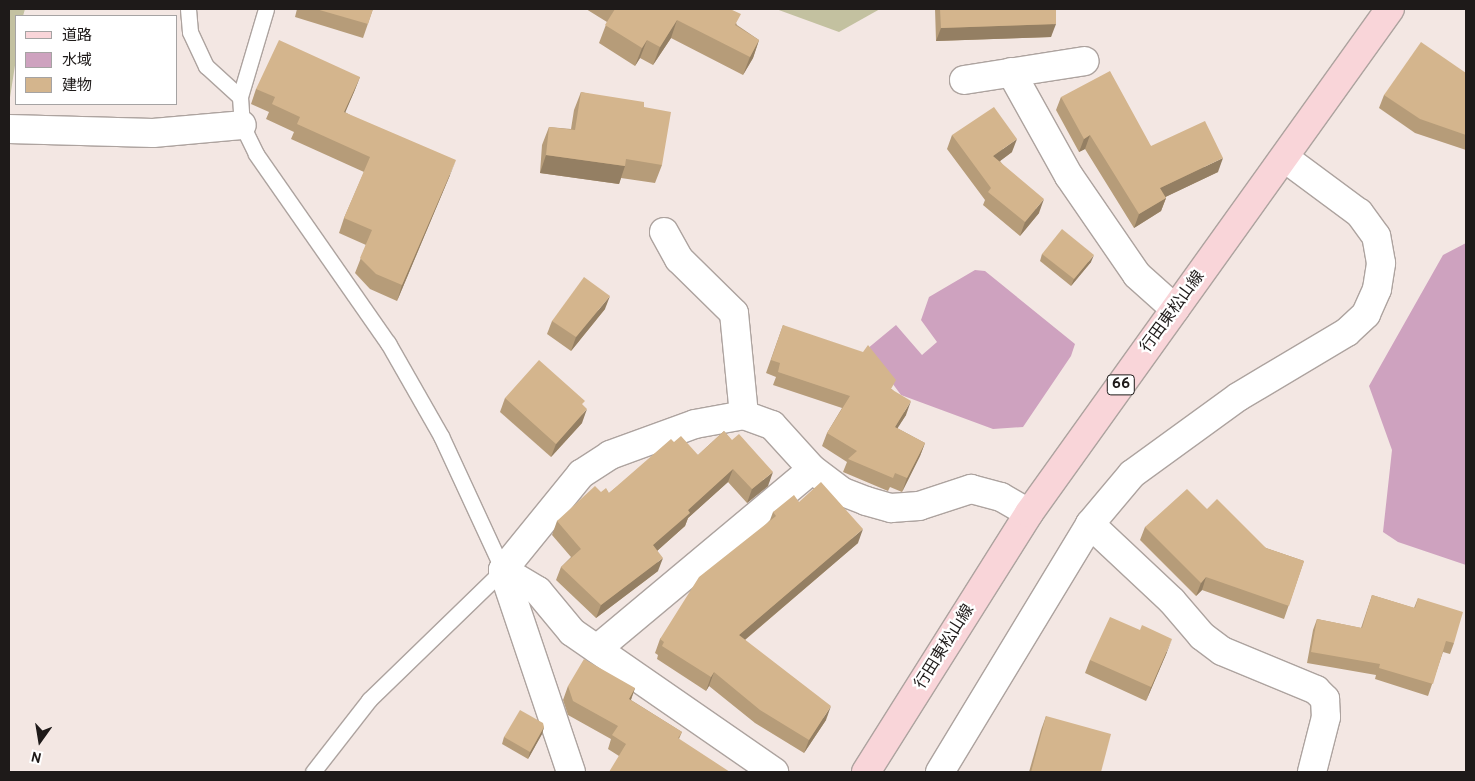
<!DOCTYPE html>
<html>
<head>
<meta charset="utf-8">
<style>
  body { margin:0 }
  #map { position:relative; width:1475px; height:781px; overflow:hidden; background:#f3e7e3; font-family:Overpass,"Noto Sans JP",sans-serif }
  div>[style] { position:absolute }
  .green>* { inset:0; background:#c3c1a0 }
  .water>* { inset:0; background:#cea2bf }
  .roads { filter:drop-shadow(1px 0 #ada39f) drop-shadow(-1px 0 #ada39f) drop-shadow(0 1px #ada39f) drop-shadow(0 -1px #ada39f) }
  .lane>* { height:15px; margin:-7.5px; padding:0 7.5px; transform-origin:7.5px; border-radius:7.5px; background:#fff }
  .street>* { height:28px; margin:-14px; padding:0 14px; transform-origin:14px; border-radius:14px; background:#fff }
  .secondary>* { height:28px; margin:-14px; padding:0 14px; transform-origin:14px; border-radius:14px; background:#fff }
  .primary>* { height:28px; margin:-14px; padding:0 14px; transform-origin:14px; border-radius:14px; background:#f9d5d9 }
  .wall>* { inset:0; background:#b69c79 }
  .shaded-wall>* { inset:0; background:#947f63 }
  .building>* { inset:0; background:#d4b58d }
  span { translate:-50% -50%; white-space:nowrap; text-align:center; line-height:1.15; -webkit-text-stroke:4.5px #fff; paint-order:stroke }
  .shield-label span { padding:1px 4px; background:#fff; border:1px solid; border-radius:4px; -webkit-text-stroke-width:0 }
  .shield-label { font-size:15px; color:#1e1a19; font-weight:700 }
  .street-label { font-size:16px; color:#1e1a19 }
  .frame { position:absolute; inset:0; border:10px solid #1e1a19; pointer-events:none }
  .legend { position:absolute; left:15px; top:15px; width:162px; height:90px; box-sizing:border-box; background:#fff; border:1px solid #a5a3a3; margin:0; padding:6px 9px; list-style:none; font-size:15px; color:#1e1a19 }
  .legend li { display:flex; align-items:center; gap:10px; height:25px }
  .legend b { width:25px; border:1px solid #a5a3a3 }
  .north { position:absolute; left:15px; top:716px; width:50px; height:50px; -webkit-text-stroke:4px #fff; paint-order:stroke; rotate:193deg; font-size:14px; font-weight:700; line-height:20px; text-align:center; color:#1e1a19 }
  .north::after { content:''; display:block; margin:auto; width:18px; height:22px; background:#1e1a19; clip-path:polygon(50% 0,100% 100%,50% 72%,0 100%) }
</style>
</head>
<body>
<div id="map">
  <div class="green">
    <div style="clip-path:polygon(9px 9px,25px 9px,23px 16px,16px 16px,16px 59px,9px 104px)"></div>
    <div style="clip-path:polygon(776px 9px,880px 9px,839px 32px)"></div>
  </div>
  <div class="water">
    <div style="clip-path:polygon(1466px 243px,1466px 565px,1398px 542px,1383px 532px,1392px 450px,1369px 386px,1443px 255px)"></div>
    <div style="clip-path:polygon(975px 270px,985px 271px,1075px 344px,1071px 356px,1023px 427px,993px 429px,901px 395px,867px 349px,896px 325px,922px 355px,937px 342px,921px 320px,929px 297px)"></div>
  </div>
  <div class="roads">
    <div class="lane">
      <div style="left:188px;top:9px;width:23px;rotate:85deg"></div>
      <div style="left:190px;top:32px;width:38px;rotate:65deg"></div>
      <div style="left:206px;top:66px;width:46px;rotate:42.4deg"></div>
      <div style="left:266px;top:9px;width:92px;rotate:106.5deg"></div>
      <div style="left:240px;top:97px;width:28px;rotate:86deg"></div>
      <div style="left:242px;top:125px;width:32px;rotate:64deg"></div>
      <div style="left:256px;top:154px;width:231px;rotate:55.1deg"></div>
      <div style="left:388px;top:343px;width:107px;rotate:60.3deg"></div>
      <div style="left:441px;top:436px;width:148px;rotate:65.2deg"></div>
      <div style="left:503px;top:570px;width:187px;rotate:135.9deg"></div>
      <div style="left:369px;top:700px;width:91px;rotate:127.9deg"></div>
    </div>
    <div class="street">
      <div style="left:1011px;top:72px;width:119px;rotate:60.9deg"></div>
      <div style="left:1069px;top:176px;width:120px;rotate:55.5deg"></div>
      <div style="left:1137px;top:275px;width:51px;rotate:41.8deg"></div>
      <div style="left:964px;top:80px;width:122px;rotate:-8.9deg"></div>
      <div style="left:9px;top:129px;width:144px;rotate:1.6deg"></div>
      <div style="left:153px;top:133px;width:89px;rotate:-5.1deg"></div>
      <div style="left:664px;top:232px;width:31px;rotate:61deg"></div>
      <div style="left:679px;top:259px;width:77px;rotate:44.5deg"></div>
      <div style="left:734px;top:313px;width:102px;rotate:84.4deg"></div>
      <div style="left:1090px;top:524px;width:112px;rotate:43.2deg"></div>
      <div style="left:1172px;top:601px;width:46px;rotate:49.4deg"></div>
      <div style="left:1202px;top:636px;width:25px;rotate:37deg"></div>
      <div style="left:1222px;top:651px;width:102px;rotate:22.5deg"></div>
      <div style="left:1316px;top:690px;width:13px;rotate:45deg"></div>
      <div style="left:1325px;top:699px;width:18px;rotate:87deg"></div>
      <div style="left:1326px;top:717px;width:57px;rotate:104.3deg"></div>
      <div style="left:503px;top:570px;width:124px;rotate:-50.9deg"></div>
      <div style="left:581px;top:474px;width:35px;rotate:-33deg"></div>
      <div style="left:610px;top:455px;width:90px;rotate:-20deg"></div>
      <div style="left:695px;top:424px;width:50px;rotate:-10.4deg"></div>
      <div style="left:744px;top:415px;width:30px;rotate:20deg"></div>
      <div style="left:772px;top:425px;width:59px;rotate:47.7deg"></div>
      <div style="left:812px;top:469px;width:39px;rotate:37deg"></div>
      <div style="left:843px;top:492px;width:25px;rotate:21deg"></div>
      <div style="left:866px;top:501px;width:26px;rotate:16deg"></div>
      <div style="left:891px;top:508px;width:28px;rotate:-4deg"></div>
      <div style="left:919px;top:506px;width:55px;rotate:-18.1deg"></div>
      <div style="left:971px;top:489px;width:31px;rotate:15deg"></div>
      <div style="left:1001px;top:497px;width:32px;rotate:30deg"></div>
      <div style="left:503px;top:570px;width:41px;rotate:31deg"></div>
      <div style="left:538px;top:591px;width:53px;rotate:50.3deg"></div>
      <div style="left:572px;top:632px;width:246px;rotate:34.7deg"></div>
      <div style="left:503px;top:570px;width:213px;rotate:71.4deg"></div>
      <div style="left:597px;top:649px;width:280px;rotate:-39.9deg"></div>
    </div>
    <div class="secondary">
      <div style="left:940px;top:772px;width:290px;rotate:-58.8deg"></div>
      <div style="left:1090px;top:524px;width:65px;rotate:-50deg"></div>
      <div style="left:1132px;top:474px;width:131px;rotate:-36deg"></div>
      <div style="left:1238px;top:397px;width:127px;rotate:-30.8deg"></div>
      <div style="left:1347px;top:332px;width:26px;rotate:-43deg"></div>
      <div style="left:1366px;top:314px;width:27px;rotate:-66deg"></div>
      <div style="left:1377px;top:289px;width:26px;rotate:-81deg"></div>
      <div style="left:1381px;top:263px;width:27px;rotate:-100deg"></div>
      <div style="left:1376px;top:236px;width:29px;rotate:-126deg"></div>
      <div style="left:1359px;top:213px;width:92px;rotate:-143.4deg"></div>
    </div>
    <div class="primary">
      <div style="left:866px;top:772px;width:306px;rotate:-57.8deg"></div>
      <div style="left:1029px;top:513px;width:620px;rotate:-54.39deg"></div>
    </div>
  </div>
  <div class="wall">
    <div style="clip-path:polygon(297px 9px,373px 9px,363px 38px,295px 17px)"></div>
    <div style="clip-path:polygon(586px 9px,730px 9px,737px 25px,759px 40px,753px 58px,743px 75px,671px 38px,653px 65px,640px 58px,635px 66px,599px 43px,607px 22px)"></div>
    <div style="clip-path:polygon(935px 9px,1056px 9px,1051px 37px,936px 41px)"></div>
    <div style="clip-path:polygon(1466px 73px,1466px 150px,1415px 133px,1379px 108px,1384px 95px)"></div>
    <div style="clip-path:polygon(360px 77px,354px 92px,345px 112px,450px 175px,397px 301px,370px 289px,355px 273px,366px 245px,339px 233px,344px 218px,364px 172px,291px 139px,294px 132px,266px 119px,269px 112px,251px 104px,256px 89px)"></div>
    <div style="clip-path:polygon(581px 92px,644px 107px,662px 165px,655px 183px,621px 178px,619px 184px,540px 173px,542px 145px,549px 127px,571px 129px,574px 110px)"></div>
    <div style="clip-path:polygon(1061px 97px,1151px 146px,1218px 172px,1165px 197px,1166px 198px,1161px 211px,1134px 228px,1085px 149px,1079px 152px,1056px 110px)"></div>
    <div style="clip-path:polygon(952px 135px,1012px 152px,1000px 161px,1039px 213px,1020px 236px,983px 205px,985px 200px,947px 149px)"></div>
    <div style="clip-path:polygon(1042px 254px,1091px 262px,1071px 286px,1040px 261px)"></div>
    <div style="clip-path:polygon(605px 309px,571px 351px,547px 334px,552px 321px)"></div>
    <div style="clip-path:polygon(783px 325px,893px 390px,906px 415px,897px 428px,925px 443px,920px 456px,902px 492px,890px 487px,888px 491px,843px 472px,847px 462px,822px 446px,827px 433px,842px 408px,773px 385px,776px 377px,766px 373px)"></div>
    <div style="clip-path:polygon(505px 398px,583px 406px,582px 423px,551px 457px,500px 412px)"></div>
    <div style="clip-path:polygon(724px 431px,768px 486px,747px 503px,728px 482px,688px 518px,685px 526px,657px 551px,658px 571px,596px 618px,556px 580px,561px 567px,571px 557px,552px 535px,557px 521px,601px 492px,609px 493px,674px 442px,698px 455px)"></div>
    <div style="clip-path:polygon(799px 502px,858px 543px,745px 640px,826px 720px,804px 753px,755px 723px,709px 686px,706px 691px,657px 659px,658px 655px,655px 653px,660px 639px,770px 520px,773px 512px)"></div>
    <div style="clip-path:polygon(1207px 509px,1266px 548px,1304px 561px,1284px 619px,1202px 590px,1196px 596px,1140px 540px,1145px 527px)"></div>
    <div style="clip-path:polygon(1372px 595px,1414px 608px,1418px 598px,1454px 643px,1450px 654px,1443px 652px,1428px 696px,1375px 679px,1376px 675px,1307px 663px,1313px 630px,1317px 619px,1361px 628px)"></div>
    <div style="clip-path:polygon(1167px 652px,1146px 701px,1085px 673px,1090px 660px)"></div>
    <div style="clip-path:polygon(568px 686px,635px 688px,631px 700px,682px 732px,679px 739px,619px 756px,608px 749px,611px 739px,568px 715px,563px 700px)"></div>
    <div style="clip-path:polygon(1046px 716px,1101px 772px,1029px 772px,1041px 730px)"></div>
    <div style="clip-path:polygon(544px 727px,542px 734px,528px 759px,502px 744px,504px 737px)"></div>
  </div>
  <div class="shaded-wall">
    <div style="clip-path:polygon(677px 20px,671px 38px,653px 65px,660px 47px)"></div>
    <div style="clip-path:polygon(1056px 24px,1051px 37px,936px 41px,941px 28px)"></div>
    <div style="clip-path:polygon(647px 40px,640px 58px,635px 66px,642px 48px)"></div>
    <div style="clip-path:polygon(759px 40px,753px 58px,743px 75px,750px 57px)"></div>
    <div style="clip-path:polygon(360px 77px,354px 92px,339px 127px,344px 112px)"></div>
    <div style="clip-path:polygon(1090px 135px,1085px 149px,1079px 152px,1084px 139px)"></div>
    <div style="clip-path:polygon(1017px 139px,1012px 152px,988px 170px,993px 156px)"></div>
    <div style="clip-path:polygon(546px 155px,625px 166px,619px 184px,540px 173px)"></div>
    <div style="clip-path:polygon(1223px 158px,1218px 172px,1155px 202px,1160px 188px)"></div>
    <div style="clip-path:polygon(456px 160px,450px 175px,397px 301px,402px 285px)"></div>
    <div style="clip-path:polygon(1166px 198px,1161px 211px,1134px 228px,1139px 214px)"></div>
    <div style="clip-path:polygon(1044px 199px,1039px 213px,1020px 236px,1025px 222px)"></div>
    <div style="clip-path:polygon(1094px 255px,1091px 262px,1071px 286px,1074px 279px)"></div>
    <div style="clip-path:polygon(610px 296px,605px 309px,571px 351px,576px 337px)"></div>
    <div style="clip-path:polygon(911px 401px,906px 415px,890px 440px,895px 427px)"></div>
    <div style="clip-path:polygon(587px 409px,582px 423px,551px 457px,556px 444px)"></div>
    <div style="clip-path:polygon(925px 443px,920px 456px,902px 492px,907px 478px)"></div>
    <div style="clip-path:polygon(733px 469px,728px 482px,688px 518px,685px 526px,648px 559px,653px 545px,688px 510px)"></div>
    <div style="clip-path:polygon(773px 472px,768px 486px,747px 503px,752px 489px)"></div>
    <div style="clip-path:polygon(863px 529px,858px 543px,734px 649px,739px 635px)"></div>
    <div style="clip-path:polygon(663px 558px,658px 571px,596px 618px,601px 605px)"></div>
    <div style="clip-path:polygon(1206px 577px,1202px 590px,1196px 596px,1201px 583px)"></div>
    <div style="clip-path:polygon(1172px 639px,1167px 652px,1146px 701px,1151px 687px)"></div>
    <div style="clip-path:polygon(714px 672px,709px 686px,706px 691px,711px 677px)"></div>
    <div style="clip-path:polygon(635px 688px,630px 702px,629px 699px)"></div>
    <div style="clip-path:polygon(831px 706px,826px 720px,804px 753px,809px 740px)"></div>
    <div style="clip-path:polygon(544px 727px,542px 734px,528px 759px,530px 752px)"></div>
  </div>
  <div class="building">
    <div style="clip-path:polygon(316px 9px,373px 9px,368px 24px)"></div>
    <div style="clip-path:polygon(615px 9px,730px 9px,741px 14px,735px 25px,759px 40px,750px 57px,677px 20px,660px 47px,647px 40px,642px 48px,605px 25px)"></div>
    <div style="clip-path:polygon(940px 9px,1056px 9px,1056px 24px,941px 28px)"></div>
    <div style="clip-path:polygon(279px 40px,360px 77px,344px 112px,456px 160px,402px 285px,376px 274px,360px 258px,372px 230px,344px 218px,370px 157px,297px 124px,300px 117px,272px 104px,275px 97px,256px 89px)"></div>
    <div style="clip-path:polygon(1421px 42px,1466px 73px,1466px 135px,1420px 119px,1384px 95px)"></div>
    <div style="clip-path:polygon(1110px 71px,1151px 146px,1205px 121px,1223px 158px,1160px 188px,1166px 198px,1139px 214px,1090px 135px,1084px 139px,1061px 97px)"></div>
    <div style="clip-path:polygon(581px 92px,644px 102px,644px 107px,671px 112px,662px 165px,626px 159px,625px 166px,546px 155px,549px 127px,575px 130px)"></div>
    <div style="clip-path:polygon(994px 107px,1017px 139px,993px 156px,1044px 199px,1025px 222px,988px 192px,991px 188px,952px 135px)"></div>
    <div style="clip-path:polygon(1062px 229px,1094px 255px,1074px 279px,1042px 254px)"></div>
    <div style="clip-path:polygon(584px 277px,610px 296px,576px 337px,552px 321px)"></div>
    <div style="clip-path:polygon(783px 325px,863px 352px,868px 345px,896px 380px,891px 389px,911px 401px,895px 427px,925px 443px,907px 478px,895px 473px,893px 478px,848px 459px,857px 451px,827px 433px,850px 396px,778px 372px,780px 363px,771px 360px)"></div>
    <div style="clip-path:polygon(539px 360px,585px 401px,582px 404px,587px 409px,556px 444px,505px 398px)"></div>
    <div style="clip-path:polygon(724px 431px,732px 440px,739px 434px,773px 472px,752px 489px,733px 469px,688px 510px,690px 513px,653px 545px,663px 558px,601px 605px,561px 567px,581px 549px,557px 521px,595px 486px,601px 492px,606px 488px,609px 493px,671px 439px,674px 442px,681px 436px,698px 455px)"></div>
    <div style="clip-path:polygon(821px 482px,863px 529px,739px 635px,831px 706px,809px 740px,760px 710px,714px 672px,711px 677px,662px 646px,664px 642px,660px 639px,699px 577px,776px 516px,773px 512px,794px 495px,799px 502px)"></div>
    <div style="clip-path:polygon(1187px 489px,1207px 509px,1217px 499px,1266px 548px,1304px 561px,1289px 606px,1206px 577px,1201px 583px,1145px 527px)"></div>
    <div style="clip-path:polygon(1372px 595px,1415px 608px,1418px 598px,1463px 612px,1454px 643px,1446px 641px,1433px 684px,1379px 668px,1380px 664px,1311px 652px,1317px 619px,1362px 628px)"></div>
    <div style="clip-path:polygon(1110px 617px,1140px 630px,1142px 625px,1172px 639px,1151px 687px,1090px 660px)"></div>
    <div style="clip-path:polygon(584px 659px,635px 688px,629px 699px,682px 732px,678px 738px,730px 772px,609px 772px,626px 744px,612px 735px,618px 726px,573px 701px,568px 686px)"></div>
    <div style="clip-path:polygon(520px 710px,543px 723px,544px 727px,530px 752px,504px 737px)"></div>
    <div style="clip-path:polygon(1046px 716px,1111px 734px,1101px 772px,1031px 772px)"></div>
  </div>
  <div class="shield-label">
    <span style="left:1121px;top:385px">66</span>
  </div>
  <div class="street-label">
    <span style="left:1173px;top:312px;rotate:-54deg">行田東松山線</span>
    <span style="left:945px;top:647px;rotate:-58deg">行田東松山線</span>
  </div>
  <div class="frame"></div>
  <ul class="legend">
  <li><b style="height:6px;background:#f9d5d9"></b>道路</li>
  <li><b style="height:14px;background:#cea2bf"></b>水域</li>
  <li><b style="height:14px;background:#d4b58d"></b>建物</li>
  </ul>
  <div class="north">N</div>
</div>
</body>
</html>
